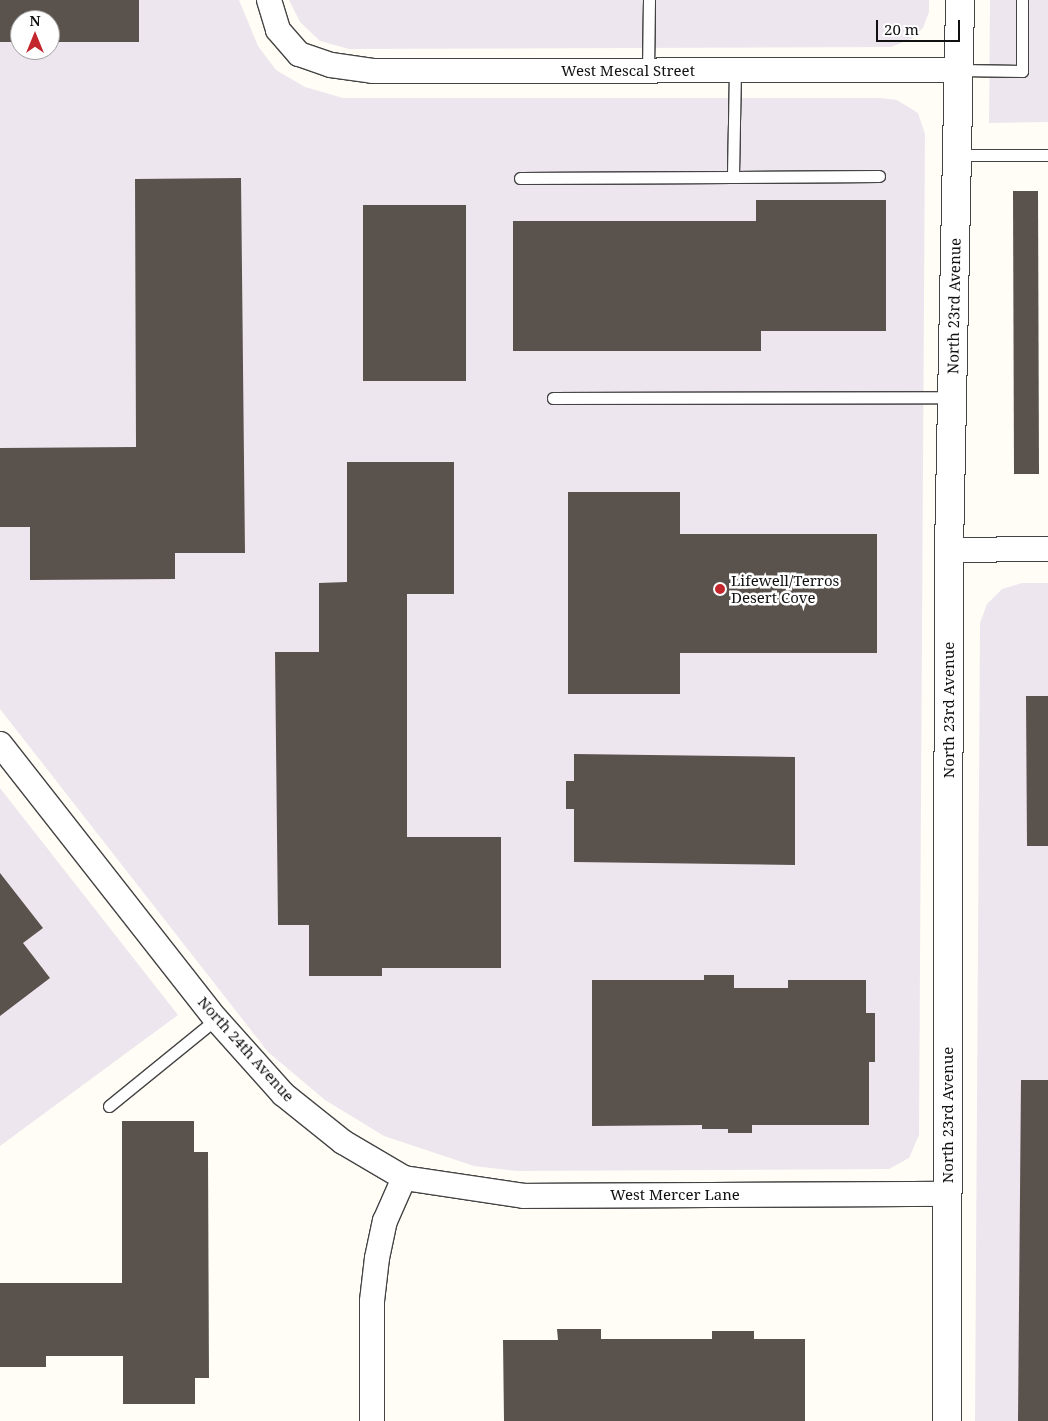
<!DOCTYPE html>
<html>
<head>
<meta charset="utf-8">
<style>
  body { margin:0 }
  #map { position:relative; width:1048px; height:1421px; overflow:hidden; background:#fffdf5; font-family:"Noto Serif",serif }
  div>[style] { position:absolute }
  .industrial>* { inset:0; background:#eee6ef }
  .building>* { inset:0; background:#5a524d }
  .roads { filter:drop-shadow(1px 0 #444) drop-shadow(-1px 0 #444) drop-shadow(0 1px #444) drop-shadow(0 -1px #444) }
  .service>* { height:11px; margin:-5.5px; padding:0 5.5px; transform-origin:5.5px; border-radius:5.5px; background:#fff }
  .minor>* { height:24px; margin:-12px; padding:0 12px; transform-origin:12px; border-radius:12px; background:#fff }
  .tertiary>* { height:28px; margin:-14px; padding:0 14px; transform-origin:14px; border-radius:14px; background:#fff }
  .dots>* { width:14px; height:14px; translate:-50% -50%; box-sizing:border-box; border:2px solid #fff; border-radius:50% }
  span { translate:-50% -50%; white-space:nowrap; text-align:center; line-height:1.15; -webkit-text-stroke:5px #fff; paint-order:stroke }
  .street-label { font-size:15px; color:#111 }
  .poi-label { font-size:15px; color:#111 }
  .left { translate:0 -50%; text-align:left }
  .north { position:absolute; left:10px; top:10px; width:50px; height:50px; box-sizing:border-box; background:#fff; border:1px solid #a0a0a0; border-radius:50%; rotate:0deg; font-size:14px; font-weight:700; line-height:20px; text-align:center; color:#111 }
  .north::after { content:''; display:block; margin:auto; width:18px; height:22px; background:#c4262e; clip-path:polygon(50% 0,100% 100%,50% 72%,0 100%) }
  .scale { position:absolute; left:876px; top:20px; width:84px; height:22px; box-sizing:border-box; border:2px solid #111; border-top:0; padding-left:6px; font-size:15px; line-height:18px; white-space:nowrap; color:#111; -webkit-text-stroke:4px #fff; paint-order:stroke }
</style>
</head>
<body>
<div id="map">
  <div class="industrial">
    <div style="clip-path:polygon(evenodd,0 0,239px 0,258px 46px,276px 70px,305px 87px,343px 98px,880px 98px,897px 100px,918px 113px,925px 134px,919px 1135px,909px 1158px,889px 1169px,516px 1171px,474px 1166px,384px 1136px,325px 1100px,268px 1052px,0 709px,0 0,20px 20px,50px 20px,50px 50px,20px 50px,20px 20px)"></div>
    <div style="clip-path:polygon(289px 0,929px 0,929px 12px,923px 28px,911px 39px,891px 47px,349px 49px,320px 41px,300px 22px)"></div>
    <div style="clip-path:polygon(990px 0,1048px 0,1048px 122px,989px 123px)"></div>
    <div style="clip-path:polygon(1022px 583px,1048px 583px,1048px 1421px,975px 1421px,980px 623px,987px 604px,1002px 589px)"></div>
    <div style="clip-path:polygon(0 788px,178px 1015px,0 1146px)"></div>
  </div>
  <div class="building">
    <div style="clip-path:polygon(0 0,139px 0,139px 42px,50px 42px,50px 20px,20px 20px,20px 42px,0 42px)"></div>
    <div style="clip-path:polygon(241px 178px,245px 553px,175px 553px,175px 579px,30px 580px,30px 527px,0 527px,0 448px,136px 447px,135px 179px)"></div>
    <div style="clip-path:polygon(1013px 191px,1038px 191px,1039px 474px,1014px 474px)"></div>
    <div style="clip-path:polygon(756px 200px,886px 200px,886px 331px,761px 331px,761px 351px,513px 351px,513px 221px,756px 221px)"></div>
    <div style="clip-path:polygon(363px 205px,466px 205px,466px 381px,363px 381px)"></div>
    <div style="clip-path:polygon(347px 462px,454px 462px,454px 594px,407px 594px,407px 837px,501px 837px,501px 968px,382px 968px,382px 976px,309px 976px,309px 925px,278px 925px,275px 652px,319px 652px,319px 583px,347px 582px)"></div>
    <div style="clip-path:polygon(568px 492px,680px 492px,680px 534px,877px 534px,877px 653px,680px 653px,680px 694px,568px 694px)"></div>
    <div style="clip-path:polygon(1026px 696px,1048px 696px,1048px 846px,1027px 846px)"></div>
    <div style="clip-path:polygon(574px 754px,795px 757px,795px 865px,574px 862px,574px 809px,566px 809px,566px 781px,574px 781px)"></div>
    <div style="clip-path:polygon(0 873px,43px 928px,23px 943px,50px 978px,0 1016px)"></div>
    <div style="clip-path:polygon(704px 975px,734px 975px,734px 988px,788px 988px,788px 980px,866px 980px,866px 1013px,875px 1013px,875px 1062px,869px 1062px,869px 1125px,752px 1125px,752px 1133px,728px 1133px,728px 1129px,702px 1129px,702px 1125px,592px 1126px,592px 980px,704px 980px)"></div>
    <div style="clip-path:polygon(1021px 1080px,1048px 1080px,1048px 1421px,1018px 1421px)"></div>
    <div style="clip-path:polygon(122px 1121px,194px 1121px,194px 1152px,208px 1152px,209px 1378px,195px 1378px,195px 1404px,123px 1404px,123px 1356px,46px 1356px,46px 1367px,0 1367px,0 1283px,122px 1283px)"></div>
    <div style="clip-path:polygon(557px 1329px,601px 1329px,601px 1339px,712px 1339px,712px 1331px,754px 1331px,754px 1339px,805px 1339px,805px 1421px,504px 1421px,503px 1340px,558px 1340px)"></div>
  </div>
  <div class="roads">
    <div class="service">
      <div style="left:735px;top:70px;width:107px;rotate:91.1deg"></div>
      <div style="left:733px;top:177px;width:146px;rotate:-0.4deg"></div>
      <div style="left:959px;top:70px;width:63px;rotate:0.9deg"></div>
      <div style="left:1022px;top:71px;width:71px;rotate:-90deg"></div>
      <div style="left:648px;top:71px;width:71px;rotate:-89.2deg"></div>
      <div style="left:957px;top:155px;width:91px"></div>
      <div style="left:520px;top:178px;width:213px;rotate:-0.3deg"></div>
      <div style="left:553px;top:398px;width:399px;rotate:-0.1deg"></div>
      <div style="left:109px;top:1106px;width:138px;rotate:-39.1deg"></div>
    </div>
    <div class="minor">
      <div style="left:269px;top:0;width:31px;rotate:73deg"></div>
      <div style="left:278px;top:30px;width:32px;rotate:49deg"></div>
      <div style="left:299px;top:54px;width:34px;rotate:19deg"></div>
      <div style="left:331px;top:65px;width:42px;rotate:8.1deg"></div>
      <div style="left:373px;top:71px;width:586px;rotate:-0.1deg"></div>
      <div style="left:949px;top:550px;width:99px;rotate:-0.6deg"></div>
      <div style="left:0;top:744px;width:350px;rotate:51.9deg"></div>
      <div style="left:216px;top:1019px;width:101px;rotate:48.2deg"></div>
      <div style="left:283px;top:1094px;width:77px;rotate:38.7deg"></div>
      <div style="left:343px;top:1142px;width:71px;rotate:30.5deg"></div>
      <div style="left:404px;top:1178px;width:121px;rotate:8.5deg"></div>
      <div style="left:524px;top:1196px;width:424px;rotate:-0.3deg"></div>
      <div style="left:372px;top:1421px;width:120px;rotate:-90deg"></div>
      <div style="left:372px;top:1301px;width:43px;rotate:-83.4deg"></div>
      <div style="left:377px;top:1258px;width:38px;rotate:-78deg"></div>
      <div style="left:385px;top:1221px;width:47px;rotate:-66.2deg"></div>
    </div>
    <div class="tertiary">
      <div style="left:947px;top:1421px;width:871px;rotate:-89.87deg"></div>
      <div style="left:949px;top:550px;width:550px;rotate:-88.85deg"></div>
    </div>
  </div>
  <div class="dots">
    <div style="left:720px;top:589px;background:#c4262e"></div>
  </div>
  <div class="street-label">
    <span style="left:628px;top:71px">West Mescal Street</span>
    <span style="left:954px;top:306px;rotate:-89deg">North 23rd Avenue</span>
    <span style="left:949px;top:710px;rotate:-90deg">North 23rd Avenue</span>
    <span style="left:246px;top:1049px;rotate:48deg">North 24th Avenue</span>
    <span style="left:948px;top:1115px;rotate:-90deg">North 23rd Avenue</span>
    <span style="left:675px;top:1195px">West Mercer Lane</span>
  </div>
  <div class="poi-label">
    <span class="left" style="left:731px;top:589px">Lifewell/Terros<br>Desert Cove</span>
  </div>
  <div class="north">N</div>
  <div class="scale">20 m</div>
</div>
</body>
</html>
